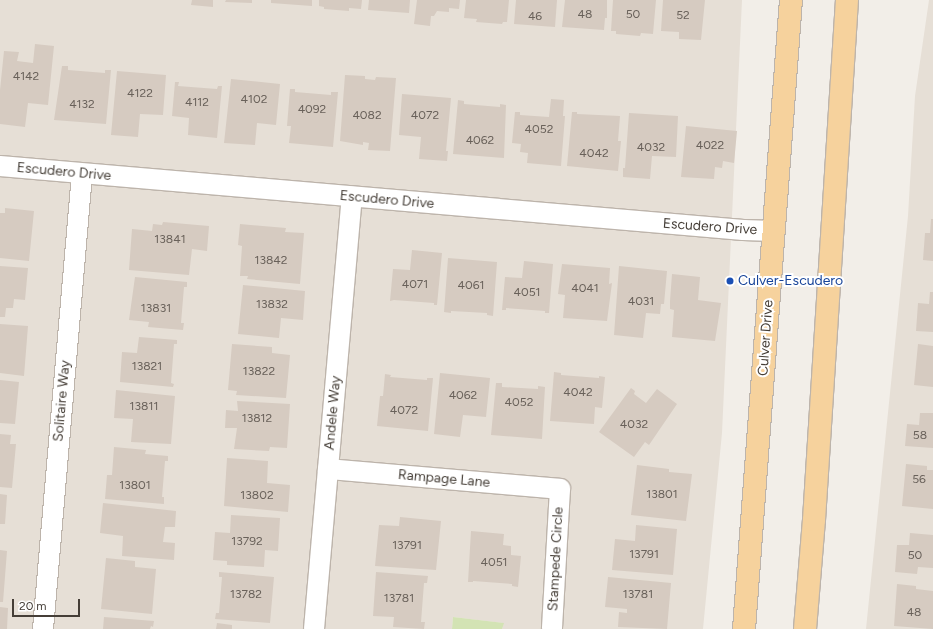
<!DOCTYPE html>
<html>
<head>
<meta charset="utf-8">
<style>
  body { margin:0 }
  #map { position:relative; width:933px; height:629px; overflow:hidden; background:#f2eee8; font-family:Figtree,sans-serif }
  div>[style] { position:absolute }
  .residential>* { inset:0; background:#e6dfd6 }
  .green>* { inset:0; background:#d3e3b4 }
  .building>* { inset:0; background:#d6cbc1 }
  .roads { filter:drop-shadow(1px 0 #bdb4ab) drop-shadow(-1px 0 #bdb4ab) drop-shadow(0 1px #bdb4ab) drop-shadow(0 -1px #bdb4ab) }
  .minor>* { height:20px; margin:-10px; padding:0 10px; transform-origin:10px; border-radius:10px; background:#fff }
  .primary>* { height:22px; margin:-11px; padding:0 11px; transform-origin:11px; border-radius:11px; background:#f6d29d }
  .dots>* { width:11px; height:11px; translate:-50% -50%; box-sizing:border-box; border:2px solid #fff; border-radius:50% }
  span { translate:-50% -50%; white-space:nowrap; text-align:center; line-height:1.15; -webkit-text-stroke:4px #fff; paint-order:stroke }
  .number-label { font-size:12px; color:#69615a }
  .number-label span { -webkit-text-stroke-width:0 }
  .street-label { font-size:14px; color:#453e37 }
  .transit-label { font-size:14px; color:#164399 }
  .left { translate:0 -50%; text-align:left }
  .scale { position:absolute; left:12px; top:599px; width:68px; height:18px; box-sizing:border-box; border:2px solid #453e37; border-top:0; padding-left:5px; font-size:12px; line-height:14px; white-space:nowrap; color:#453e37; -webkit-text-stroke:3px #fff; paint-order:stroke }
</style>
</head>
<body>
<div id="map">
  <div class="residential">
    <div style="clip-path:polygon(0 0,742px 0,722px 433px,703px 629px,502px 629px,503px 623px,453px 617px,452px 629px,0 629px)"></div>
    <div style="clip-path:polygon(929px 0,933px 0,933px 629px,866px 629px,908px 216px,915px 96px)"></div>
  </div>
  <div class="green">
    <div style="clip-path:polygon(453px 617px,504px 623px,502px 629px,452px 629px)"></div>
  </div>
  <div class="building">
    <div style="clip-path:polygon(192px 0,213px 0,213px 7px,191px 5px)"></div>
    <div style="clip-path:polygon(226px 0,252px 0,252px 3px,225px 2px)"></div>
    <div style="clip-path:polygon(271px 0,312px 0,312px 6px,271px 3px)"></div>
    <div style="clip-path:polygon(319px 0,362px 0,361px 9px,349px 8px,349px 11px,324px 9px,324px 7px,319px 6px)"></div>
    <div style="clip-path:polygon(369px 0,410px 0,409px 13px,368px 10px)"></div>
    <div style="clip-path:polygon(417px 0,460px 0,459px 9px,449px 8px,449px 12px,437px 11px,434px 16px,431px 16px,430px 26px,414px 24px)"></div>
    <div style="clip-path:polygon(466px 0,509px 0,507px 22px,503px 22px,502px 24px,476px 22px,477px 19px,464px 18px)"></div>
    <div style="clip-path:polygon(516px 0,557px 0,555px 27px,514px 24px)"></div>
    <div style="clip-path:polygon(565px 0,607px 0,607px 18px,605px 18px,604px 30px,562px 27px)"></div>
    <div style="clip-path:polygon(613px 0,656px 0,653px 34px,641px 33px,640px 36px,616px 34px,616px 31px,611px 31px)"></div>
    <div style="clip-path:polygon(663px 0,705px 0,701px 40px,679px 39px,679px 32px,661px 31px)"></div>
    <div style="clip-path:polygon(35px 44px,54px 46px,48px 105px,28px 103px,25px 127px,0 124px,0 90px,4px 51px,19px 52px,17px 61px,33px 63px)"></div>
    <div style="clip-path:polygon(62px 66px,68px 66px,68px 70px,105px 73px,105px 70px,111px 70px,106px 124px,54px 120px)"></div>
    <div style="clip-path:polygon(117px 71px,166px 75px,163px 115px,140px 114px,138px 137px,111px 135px)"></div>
    <div style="clip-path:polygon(345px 75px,365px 76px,365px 79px,375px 80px,376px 77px,396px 78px,390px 151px,368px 150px,369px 143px,363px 142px,363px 145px,340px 141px)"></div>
    <div style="clip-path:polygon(231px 79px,280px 84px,276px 125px,257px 123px,255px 145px,224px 143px)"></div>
    <div style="clip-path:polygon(175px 82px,179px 82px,178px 86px,217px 89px,218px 86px,222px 86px,217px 138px,188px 135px,189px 118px,172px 116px)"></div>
    <div style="clip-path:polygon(290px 89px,295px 89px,295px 92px,331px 95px,331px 92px,338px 92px,333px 147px,289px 143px,291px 126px,287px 126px)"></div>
    <div style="clip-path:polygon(402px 94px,451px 98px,446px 151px,448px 151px,447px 161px,419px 159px,421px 137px,399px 135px)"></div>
    <div style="clip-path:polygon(551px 99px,564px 100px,563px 116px,565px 116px,561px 166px,527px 163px,528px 153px,520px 152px,521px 144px,512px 143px,515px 112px,520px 112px,520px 115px,549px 117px)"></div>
    <div style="clip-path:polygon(458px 100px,464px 101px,464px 104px,500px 107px,500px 104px,506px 105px,504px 158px,453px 154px)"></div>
    <div style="clip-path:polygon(572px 112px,577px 112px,577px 114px,620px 116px,618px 141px,621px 141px,618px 171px,567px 166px)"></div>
    <div style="clip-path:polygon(629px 113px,678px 116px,676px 157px,652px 156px,650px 179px,623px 177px,623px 168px,625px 168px)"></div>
    <div style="clip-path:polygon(686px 126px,737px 131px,734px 163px,723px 161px,722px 168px,715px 167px,714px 179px,681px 177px)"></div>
    <div style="clip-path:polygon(5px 208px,34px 211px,29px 261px,0 258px,0 213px,5px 213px)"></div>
    <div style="clip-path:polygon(931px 219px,933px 219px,933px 261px,923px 260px,925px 233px,930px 233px)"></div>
    <div style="clip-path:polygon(163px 222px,209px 226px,207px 251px,192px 249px,189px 275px,129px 270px,132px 229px,152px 231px,153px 224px,162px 225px)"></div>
    <div style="clip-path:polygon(240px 224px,286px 228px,285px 232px,304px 233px,300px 284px,247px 279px,248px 276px,240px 276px,242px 246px,238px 245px)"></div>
    <div style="clip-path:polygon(412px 250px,442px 253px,437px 305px,434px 305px,434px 303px,394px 300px,390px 301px,393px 269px,410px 270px)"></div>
    <div style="clip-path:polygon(448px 258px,497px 262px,493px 316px,487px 315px,487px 313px,451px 311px,451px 313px,444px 312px)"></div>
    <div style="clip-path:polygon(524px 261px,553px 264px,549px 313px,545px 313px,545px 311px,506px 308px,506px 310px,502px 310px,505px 277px,522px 278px)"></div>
    <div style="clip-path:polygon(562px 264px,610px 268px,609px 284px,612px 283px,607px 321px,563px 318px,565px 295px,558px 294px)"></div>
    <div style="clip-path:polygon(0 266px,28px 268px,25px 300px,14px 299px,13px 308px,6px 308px,5px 317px,0 317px)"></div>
    <div style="clip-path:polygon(619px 266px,667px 271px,664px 304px,661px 304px,660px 314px,646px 313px,643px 338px,614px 335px)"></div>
    <div style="clip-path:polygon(672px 274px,700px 277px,698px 300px,721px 303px,715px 341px,672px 337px,674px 310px,670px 309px,670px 301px)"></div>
    <div style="clip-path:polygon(135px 277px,187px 282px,187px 287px,184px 287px,181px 323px,184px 323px,183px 330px,148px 327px,149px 322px,129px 320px)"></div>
    <div style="clip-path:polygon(243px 285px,305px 291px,303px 320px,281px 318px,279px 338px,238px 334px)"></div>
    <div style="clip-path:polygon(930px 292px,933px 292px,933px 332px,916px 331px,918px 303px,929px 304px)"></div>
    <div style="clip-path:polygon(0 324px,28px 326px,24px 376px,0 373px)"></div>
    <div style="clip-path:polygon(139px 337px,177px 340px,177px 344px,174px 344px,171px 383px,174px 384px,173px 387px,120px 382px,122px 352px,137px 353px)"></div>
    <div style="clip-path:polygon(232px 344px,272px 347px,272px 353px,290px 355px,286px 398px,236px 395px,237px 391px,228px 390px)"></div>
    <div style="clip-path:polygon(918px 344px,933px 346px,933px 387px,914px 385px)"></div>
    <div style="clip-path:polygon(554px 372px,561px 373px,561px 375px,599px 378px,599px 376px,605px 377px,602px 408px,595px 407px,594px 424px,550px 421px)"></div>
    <div style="clip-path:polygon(440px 373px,490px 378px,486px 417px,463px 415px,460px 437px,434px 434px)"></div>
    <div style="clip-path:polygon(385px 374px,391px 375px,390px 377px,427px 380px,427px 378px,433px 378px,428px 431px,377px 426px,380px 396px,383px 396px)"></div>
    <div style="clip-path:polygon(0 380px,19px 382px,15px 424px,0 423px)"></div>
    <div style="clip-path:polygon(496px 383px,502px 383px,502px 387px,538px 389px,538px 386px,545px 387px,542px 439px,491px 435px)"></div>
    <div style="clip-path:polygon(631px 388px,635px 391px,634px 394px,646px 403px,657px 389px,677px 404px,649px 445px,645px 442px,634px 457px,599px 432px)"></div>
    <div style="clip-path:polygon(116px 390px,175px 396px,171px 444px,131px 442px,133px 419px,114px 418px)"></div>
    <div style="clip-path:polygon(237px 401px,290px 404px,287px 448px,270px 447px,269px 451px,234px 449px,237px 428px,225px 428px,226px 410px,238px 411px)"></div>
    <div style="clip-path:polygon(920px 413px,933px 413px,933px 448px,905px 446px,907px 424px,919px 425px)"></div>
    <div style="clip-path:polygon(0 434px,11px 435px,10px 444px,16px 444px,12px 488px,0 487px)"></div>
    <div style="clip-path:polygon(114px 447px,146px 450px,145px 454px,168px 456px,168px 461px,165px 461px,162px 497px,164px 497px,164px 504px,105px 499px,107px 475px,112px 475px)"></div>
    <div style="clip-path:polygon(227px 458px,268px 461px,267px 483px,290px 485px,288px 512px,224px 506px)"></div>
    <div style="clip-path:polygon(906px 464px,927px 466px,927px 470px,933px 470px,933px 509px,902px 506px)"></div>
    <div style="clip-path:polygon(637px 465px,669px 469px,669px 472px,692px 474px,686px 521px,631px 515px)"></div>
    <div style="clip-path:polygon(0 494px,7px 495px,5px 524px,0 524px)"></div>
    <div style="clip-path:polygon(103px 503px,176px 511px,175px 527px,165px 527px,163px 542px,175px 543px,174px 560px,122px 556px,123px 536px,100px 533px)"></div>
    <div style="clip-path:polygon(231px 515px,280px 518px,278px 551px,265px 550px,264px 567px,227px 565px,227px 561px,213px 560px,215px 532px,230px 533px)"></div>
    <div style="clip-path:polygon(400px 517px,441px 521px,436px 570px,375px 566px,379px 525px,399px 526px)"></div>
    <div style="clip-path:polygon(636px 525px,677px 529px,673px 575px,612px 570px,615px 539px,635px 541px)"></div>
    <div style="clip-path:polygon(471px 531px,504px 534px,503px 545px,511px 546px,511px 555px,521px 556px,518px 587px,512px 586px,512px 584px,473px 581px,473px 582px,468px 582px)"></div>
    <div style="clip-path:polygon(910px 533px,933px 535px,933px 568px,918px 567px,917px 574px,895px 572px,897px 545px,909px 545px)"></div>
    <div style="clip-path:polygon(0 550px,7px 551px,3px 602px,0 602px)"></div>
    <div style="clip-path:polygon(106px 558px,135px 561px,135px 567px,156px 569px,152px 614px,101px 609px)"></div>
    <div style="clip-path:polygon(219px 572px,274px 577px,270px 623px,215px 619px,216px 613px,219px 613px,222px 577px,219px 577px)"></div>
    <div style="clip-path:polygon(376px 572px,428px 576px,427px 583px,424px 583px,421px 622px,425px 622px,424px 629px,393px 627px,394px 617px,373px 616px)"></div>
    <div style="clip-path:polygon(608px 577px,671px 583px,667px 629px,618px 627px,619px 612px,627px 613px,627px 609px,605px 607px)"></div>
    <div style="clip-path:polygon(897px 584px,916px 586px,916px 589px,933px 591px,933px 629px,894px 626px)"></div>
    <div style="clip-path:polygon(0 607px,8px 608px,7px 629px,0 629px)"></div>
    <div style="clip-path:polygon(104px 617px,154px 621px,153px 627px,151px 626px,150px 629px,103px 629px)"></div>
    <div style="clip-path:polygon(217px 623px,232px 625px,232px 629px,216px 629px)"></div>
  </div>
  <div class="roads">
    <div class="minor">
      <div style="left:0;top:166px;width:746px;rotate:4.92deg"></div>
      <div style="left:743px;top:230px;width:31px;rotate:2deg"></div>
      <div style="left:328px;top:469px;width:233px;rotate:4.9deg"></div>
      <div style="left:560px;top:489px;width:140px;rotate:93.3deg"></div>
      <div style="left:43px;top:629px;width:457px;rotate:-85.1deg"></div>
      <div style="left:314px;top:629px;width:434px;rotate:-85deg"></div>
    </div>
    <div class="primary">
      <div style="left:744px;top:629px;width:631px;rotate:-85.73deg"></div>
      <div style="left:805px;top:629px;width:109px;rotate:-85.3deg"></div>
      <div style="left:814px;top:520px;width:521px;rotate:-86.37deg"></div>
    </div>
  </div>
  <div class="dots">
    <div style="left:730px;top:281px;background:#1a4fb4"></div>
  </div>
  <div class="number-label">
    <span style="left:585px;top:15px">48</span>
    <span style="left:633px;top:15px">50</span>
    <span style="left:683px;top:16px">52</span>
    <span style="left:535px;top:17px">46</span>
    <span style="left:26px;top:77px">4142</span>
    <span style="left:140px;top:94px">4122</span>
    <span style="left:254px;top:100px">4102</span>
    <span style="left:197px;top:103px">4112</span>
    <span style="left:82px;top:105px">4132</span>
    <span style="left:312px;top:110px">4092</span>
    <span style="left:367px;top:116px">4082</span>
    <span style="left:425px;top:116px">4072</span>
    <span style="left:539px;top:130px">4052</span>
    <span style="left:480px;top:141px">4062</span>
    <span style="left:710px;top:146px">4022</span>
    <span style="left:651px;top:148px">4032</span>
    <span style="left:594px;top:154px">4042</span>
    <span style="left:170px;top:240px">13841</span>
    <span style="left:271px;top:261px">13842</span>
    <span style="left:415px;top:285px">4071</span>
    <span style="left:471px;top:286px">4061</span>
    <span style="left:585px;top:289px">4041</span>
    <span style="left:527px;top:293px">4051</span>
    <span style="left:641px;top:302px">4031</span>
    <span style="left:272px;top:305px">13832</span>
    <span style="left:156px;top:309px">13831</span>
    <span style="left:147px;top:367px">13821</span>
    <span style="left:259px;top:372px">13822</span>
    <span style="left:578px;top:393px">4042</span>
    <span style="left:463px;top:396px">4062</span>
    <span style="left:519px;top:403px">4052</span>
    <span style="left:144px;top:407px">13811</span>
    <span style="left:404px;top:411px">4072</span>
    <span style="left:257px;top:419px">13812</span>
    <span style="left:634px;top:425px">4032</span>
    <span style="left:920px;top:436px">58</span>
    <span style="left:919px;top:480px">56</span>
    <span style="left:135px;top:486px">13801</span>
    <span style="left:662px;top:495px">13801</span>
    <span style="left:257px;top:496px">13802</span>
    <span style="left:247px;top:542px">13792</span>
    <span style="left:407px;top:546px">13791</span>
    <span style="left:644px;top:555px">13791</span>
    <span style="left:915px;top:556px">50</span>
    <span style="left:494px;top:563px">4051</span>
    <span style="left:246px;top:595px">13782</span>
    <span style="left:638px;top:595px">13781</span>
    <span style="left:399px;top:599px">13781</span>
    <span style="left:914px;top:613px">48</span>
  </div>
  <div class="street-label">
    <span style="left:64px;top:172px;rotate:5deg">Escudero Drive</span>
    <span style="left:387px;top:200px;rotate:5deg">Escudero Drive</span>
    <span style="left:710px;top:227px;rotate:4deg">Escudero Drive</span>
    <span style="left:766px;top:338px;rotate:-86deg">Culver Drive</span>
    <span style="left:62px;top:401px;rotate:-85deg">Solitaire Way</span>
    <span style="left:333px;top:413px;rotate:-85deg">Andele Way</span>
    <span style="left:444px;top:479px;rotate:5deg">Rampage Lane</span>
    <span style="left:556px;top:559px;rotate:-87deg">Stampede Circle</span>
  </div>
  <div class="transit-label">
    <span class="left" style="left:738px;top:281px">Culver-Escudero</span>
  </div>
  <div class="scale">20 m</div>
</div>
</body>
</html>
